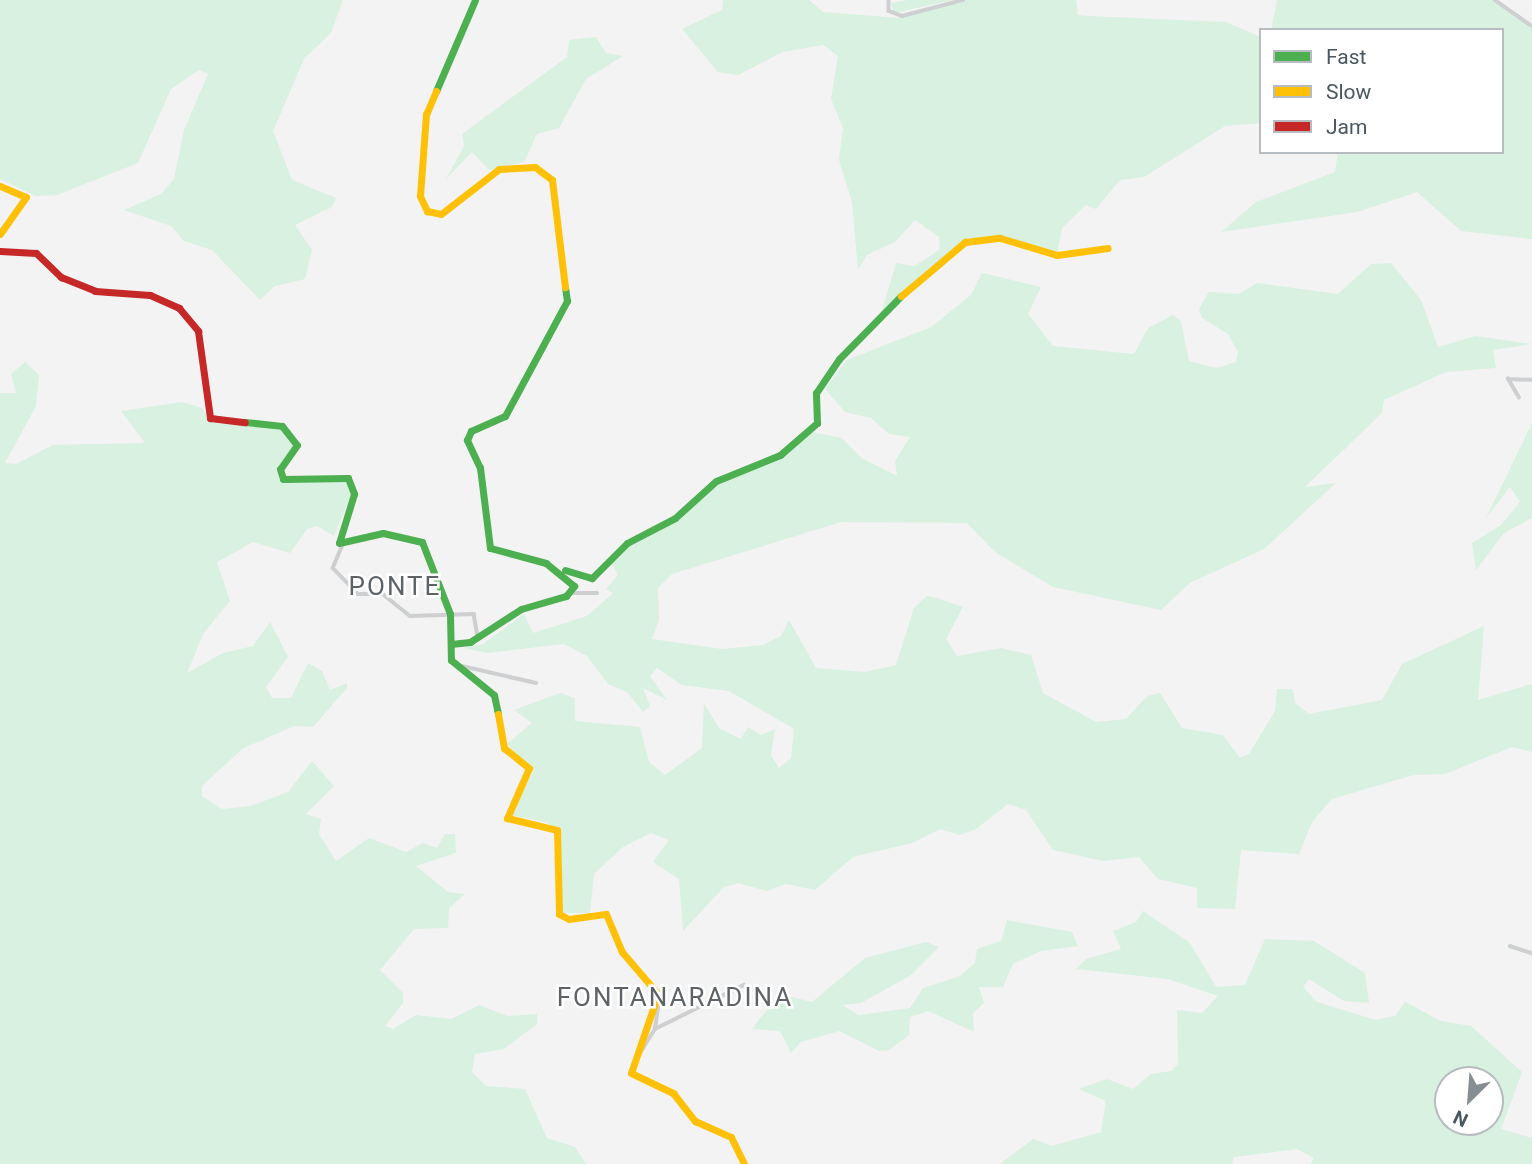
<!DOCTYPE html>
<html>
<head>
<meta charset="utf-8">
<style>
  body { margin:0 }
  #map { position:relative; width:1532px; height:1164px; overflow:hidden; background:#f3f3f3; font-family:Roboto,sans-serif }
  div>[style] { position:absolute }
  .green>* { inset:0; background:#d8f1e0 }
  .street>* { height:3.5px; margin:-1.75px; padding:0 1.75px; transform-origin:1.75px; border-radius:1.75px; background:#cdcfd1 }
  .fast>* { height:7px; margin:-3.5px; padding:0 3.5px; transform-origin:3.5px; border-radius:3.5px; background:#4caf50 }
  .slow>* { height:7px; margin:-3.5px; padding:0 3.5px; transform-origin:3.5px; border-radius:3.5px; background:#ffc107 }
  .jam>* { height:7px; margin:-3.5px; padding:0 3.5px; transform-origin:3.5px; border-radius:3.5px; background:#c62828 }
  span { translate:-50% -50%; white-space:nowrap; text-align:center; line-height:1.15; -webkit-text-stroke:5px #fff; paint-order:stroke }
  .quarter-label { font-size:26px; color:#5e6367; letter-spacing:2px }
  .legend { position:absolute; left:1259px; top:28px; width:245px; height:126px; box-sizing:border-box; background:#fff; border:2px solid #b6bcbf; margin:0; padding:9px 12px; list-style:none; font-size:21px; color:#495760 }
  .legend li { display:flex; align-items:center; gap:14px; height:35px }
  .legend b { width:35px; border:2px solid #b6bcbf }
  .north { position:absolute; left:1434px; top:1066px; width:70px; height:70px; box-sizing:border-box; background:#fff; border:2px solid #b6bcbf; border-radius:50%; rotate:205deg; font-size:19px; font-weight:700; line-height:28px; text-align:center; color:#495760 }
  .north::after { content:''; display:block; margin:auto; width:24px; height:32px; background:#848e93; clip-path:polygon(50% 0,100% 100%,50% 72%,0 100%) }
</style>
</head>
<body>
<div id="map">
  <div class="green">
    <div style="clip-path:polygon(0 0,343px 0,331px 33px,304px 59px,273px 131px,292px 180px,336px 198px,332px 207px,295px 225px,312px 250px,305px 279px,275px 286px,260px 300px,212px 250px,184px 241px,171px 226px,124px 210px,161px 194px,174px 179px,184px 130px,208px 74px,199px 70px,171px 89px,138px 163px,57px 195px,36px 196px,0 179px)"></div>
    <div style="clip-path:polygon(723px 0,809px 0,823px 12px,900px 18px,966px 0,1076px 0,1078px 15px,1088px 16px,1226px 22px,1261px 37px,1261px 123px,1225px 126px,1144px 177px,1120px 180px,1096px 209px,1086px 205px,1062px 228px,1057px 254px,1002px 237px,969px 238px,881px 314px,896px 263px,914px 266px,926px 259px,940px 249px,939px 237px,915px 220px,895px 242px,867px 255px,858px 270px,852px 202px,839px 160px,843px 128px,831px 99px,838px 56px,823px 45px,783px 52px,738px 75px,718px 72px,682px 29px,722px 10px)"></div>
    <div style="clip-path:polygon(908px 0,953px 0,894px 13px,891px 3px)"></div>
    <div style="clip-path:polygon(1277px 0,1493px 0,1532px 28px,1532px 239px,1461px 231px,1417px 192px,1357px 212px,1221px 232px,1256px 202px,1335px 172px,1338px 152px,1502px 152px,1502px 30px,1271px 30px)"></div>
    <div style="clip-path:polygon(596px 37px,606px 53px,623px 56px,586px 79px,559px 128px,537px 134px,524px 162px,489px 170px,472px 152px,446px 179px,464px 146px,462px 134px,567px 57px,569px 40px)"></div>
    <div style="clip-path:polygon(1391px 263px,1421px 300px,1438px 347px,1476px 336px,1532px 344px,1493px 350px,1496px 368px,1446px 372px,1384px 400px,1382px 413px,1305px 487px,1336px 483px,1264px 549px,1190px 583px,1161px 610px,1053px 587px,995px 552px,967px 523px,841px 522px,672px 574px,658px 588px,659px 620px,652px 639px,722px 649px,763px 645px,781px 636px,789px 620px,816px 668px,865px 672px,896px 665px,914px 608px,927px 596px,937px 598px,963px 607px,946px 639px,957px 656px,1001px 648px,1031px 655px,1043px 693px,1096px 722px,1126px 719px,1147px 696px,1160px 693px,1182px 728px,1223px 735px,1240px 758px,1249px 754px,1275px 711px,1277px 689px,1293px 689px,1295px 703px,1309px 714px,1382px 700px,1402px 664px,1484px 626px,1478px 700px,1532px 684px,1532px 752px,1512px 747px,1445px 774px,1413px 775px,1332px 799px,1312px 822px,1299px 854px,1241px 850px,1235px 909px,1197px 908px,1197px 888px,1158px 879px,1139px 857px,1103px 861px,1053px 850px,1026px 810px,1008px 804px,976px 829px,960px 835px,940px 829px,912px 843px,853px 857px,815px 890px,786px 884px,767px 891px,738px 883px,724px 887px,683px 931px,679px 879px,653px 862px,669px 840px,651px 833px,623px 847px,594px 874px,590px 913px,561px 913px,560px 833px,546px 822px,510px 815px,533px 772px,507px 744px,532px 723px,514px 710px,560px 693px,575px 698px,575px 721px,640px 727px,649px 762px,665px 775px,702px 748px,704px 703px,719px 728px,741px 739px,748px 727px,761px 735px,775px 729px,771px 755px,779px 768px,791px 758px,794px 729px,729px 691px,682px 685px,657px 668px,650px 676px,667px 700px,643px 688px,650px 706px,643px 712px,627px 692px,608px 684px,587px 656px,564px 644px,487px 653px,464px 648px,483px 644px,524px 614px,533px 633px,587px 616px,613px 593px,606px 589px,618px 575px,612px 564px,623px 550px,683px 515px,718px 483px,778px 459px,806px 431px,842px 438px,863px 459px,897px 476px,895px 461px,910px 437px,889px 434px,871px 418px,845px 412px,825px 389px,847px 360px,931px 327px,971px 295px,982px 273px,1041px 287px,1028px 314px,1053px 346px,1134px 354px,1148px 328px,1173px 315px,1181px 321px,1189px 361px,1216px 368px,1236px 362px,1238px 352px,1228px 334px,1202px 318px,1199px 309px,1209px 292px,1239px 294px,1257px 283px,1338px 294px,1371px 264px)"></div>
    <div style="clip-path:polygon(25px 362px,39px 375px,36px 406px,5px 463px,16px 464px,53px 445px,145px 443px,121px 411px,182px 402px,202px 408px,213px 423px,279px 426px,294px 447px,277px 469px,285px 482px,346px 479px,351px 495px,334px 536px,317px 526px,307px 529px,290px 553px,253px 542px,217px 562px,230px 601px,203px 634px,187px 673px,223px 653px,253px 646px,270px 622px,288px 657px,266px 687px,272px 698px,291px 698px,308px 663px,322px 671px,330px 690px,347px 683px,347px 688px,313px 727px,294px 726px,242px 749px,202px 786px,202px 796px,222px 809px,251px 806px,288px 792px,312px 761px,334px 786px,306px 814px,321px 819px,319px 834px,336px 861px,369px 838px,406px 852px,423px 843px,437px 848px,445px 834px,455px 834px,456px 853px,416px 866px,448px 892px,465px 894px,449px 908px,448px 928px,414px 929px,380px 970px,403px 993px,403px 1003px,385px 1026px,393px 1029px,416px 1015px,451px 1019px,479px 1005px,507px 1016px,537px 1014px,537px 1024px,504px 1049px,475px 1054px,472px 1072px,486px 1086px,525px 1089px,547px 1138px,575px 1147px,586px 1164px,0 1164px,0 393px,16px 393px,11px 374px)"></div>
    <div style="clip-path:polygon(1532px 423px,1532px 518px,1504px 533px,1476px 570px,1472px 543px,1501px 525px,1520px 502px,1510px 487px,1486px 518px)"></div>
    <div style="clip-path:polygon(evenodd,1143px 911px,1190px 943px,1216px 987px,1245px 985px,1265px 939px,1314px 941px,1365px 973px,1369px 1003px,1344px 1001px,1309px 979px,1303px 987px,1317px 1002px,1376px 1020px,1395px 1016px,1405px 1002px,1441px 1021px,1471px 1026px,1522px 1072px,1501px 1129px,1532px 1138px,1532px 1164px,1310px 1164px,1314px 1158px,1297px 1149px,1234px 1157px,1232px 1164px,1000px 1164px,1033px 1139px,1052px 1146px,1101px 1132px,1106px 1101px,1079px 1089px,1107px 1079px,1133px 1089px,1151px 1074px,1171px 1071px,1178px 1064px,1177px 1010px,1202px 1013px,1218px 996px,1168px 979px,1076px 969px,1086px 959px,1121px 949px,1113px 931px,1136px 922px,1143px 911px,1490px 1080px,1490px 1122px,1448px 1122px,1448px 1080px,1490px 1080px)"></div>
    <div style="clip-path:polygon(1007px 920px,1072px 932px,1078px 946px,1041px 951px,1013px 964px,1003px 987px,979px 987px,984px 1003px,973px 1013px,974px 1032px,928px 1011px,910px 1017px,909px 1035px,889px 1050px,879px 1051px,839px 1031px,801px 1042px,791px 1053px,780px 1031px,752px 1029px,779px 994px,812px 1002px,865px 958px,926px 942px,939px 947px,911px 975px,861px 1003px,842px 1005px,859px 1015px,910px 1008px,923px 988px,960px 976px,975px 963px,977px 949px,1001px 941px)"></div>
  </div>
  <div class="street">
    <div style="left:889px;top:0;width:11px;rotate:90deg"></div>
    <div style="left:889px;top:11px;width:14px;rotate:21deg"></div>
    <div style="left:902px;top:16px;width:63px;rotate:-14.7deg"></div>
    <div style="left:1495px;top:0;width:45px;rotate:35.1deg"></div>
    <div style="left:1519px;top:398px;width:22px;rotate:-120deg"></div>
    <div style="left:1508px;top:379px;width:24px;rotate:2deg"></div>
    <div style="left:343px;top:545px;width:25px;rotate:113deg"></div>
    <div style="left:333px;top:568px;width:36px;rotate:46deg"></div>
    <div style="left:358px;top:594px;width:25px"></div>
    <div style="left:383px;top:594px;width:35px;rotate:39deg"></div>
    <div style="left:410px;top:616px;width:64px;rotate:-1.8deg"></div>
    <div style="left:474px;top:614px;width:23px;rotate:80deg"></div>
    <div style="left:572px;top:593px;width:25px"></div>
    <div style="left:462px;top:666px;width:76px;rotate:12.9deg"></div>
    <div style="left:1510px;top:946px;width:23px;rotate:18deg"></div>
    <div style="left:655px;top:1029px;width:99px;rotate:-26.3deg"></div>
    <div style="left:640px;top:1053px;width:28px;rotate:-58deg"></div>
    <div style="left:655px;top:1029px;width:27px;rotate:-82deg"></div>
  </div>
  <div class="fast">
    <div style="left:436px;top:91px;width:99px;rotate:-66.8deg"></div>
    <div style="left:245px;top:422px;width:37px;rotate:6deg"></div>
    <div style="left:282px;top:426px;width:24px;rotate:52deg"></div>
    <div style="left:297px;top:445px;width:29px;rotate:125deg"></div>
    <div style="left:280px;top:469px;width:10px;rotate:73deg"></div>
    <div style="left:283px;top:479px;width:65px;rotate:-0.9deg"></div>
    <div style="left:348px;top:478px;width:17px;rotate:69deg"></div>
    <div style="left:354px;top:494px;width:51px;rotate:107deg"></div>
    <div style="left:339px;top:543px;width:45px;rotate:-12.8deg"></div>
    <div style="left:383px;top:533px;width:40px;rotate:13deg"></div>
    <div style="left:422px;top:542px;width:77px;rotate:68.7deg"></div>
    <div style="left:450px;top:614px;width:46px;rotate:88.8deg"></div>
    <div style="left:451px;top:660px;width:55px;rotate:39.1deg"></div>
    <div style="left:494px;top:695px;width:19px;rotate:78deg"></div>
    <div style="left:565px;top:570px;width:28px;rotate:17deg"></div>
    <div style="left:592px;top:578px;width:49px;rotate:-45deg"></div>
    <div style="left:627px;top:543px;width:54px;rotate:-27.5deg"></div>
    <div style="left:675px;top:518px;width:55px;rotate:-42.1deg"></div>
    <div style="left:716px;top:481px;width:69px;rotate:-22.1deg"></div>
    <div style="left:780px;top:455px;width:49px;rotate:-40.9deg"></div>
    <div style="left:817px;top:423px;width:30px;rotate:-92deg"></div>
    <div style="left:816px;top:393px;width:41px;rotate:-55.9deg"></div>
    <div style="left:839px;top:359px;width:88px;rotate:-45.5deg"></div>
    <div style="left:451px;top:644px;width:19px;rotate:-6deg"></div>
    <div style="left:470px;top:642px;width:61px;rotate:-32.9deg"></div>
    <div style="left:521px;top:609px;width:47px;rotate:-16.1deg"></div>
    <div style="left:566px;top:596px;width:13px;rotate:-51deg"></div>
    <div style="left:574px;top:586px;width:36px;rotate:-141deg"></div>
    <div style="left:546px;top:563px;width:58px;rotate:-165deg"></div>
    <div style="left:490px;top:548px;width:81px;rotate:-97.1deg"></div>
    <div style="left:480px;top:468px;width:31px;rotate:-115deg"></div>
    <div style="left:467px;top:440px;width:10px;rotate:-66deg"></div>
    <div style="left:471px;top:431px;width:37px;rotate:-24deg"></div>
    <div style="left:505px;top:416px;width:131px;rotate:-61.7deg"></div>
    <div style="left:567px;top:301px;width:14px;rotate:-98deg"></div>
  </div>
  <div class="slow">
    <div style="left:436px;top:91px;width:25px;rotate:113deg"></div>
    <div style="left:426px;top:114px;width:82px;rotate:94.2deg"></div>
    <div style="left:420px;top:196px;width:17px;rotate:65deg"></div>
    <div style="left:427px;top:211px;width:14px;rotate:12deg"></div>
    <div style="left:441px;top:214px;width:73px;rotate:-37.8deg"></div>
    <div style="left:499px;top:169px;width:36px;rotate:-3deg"></div>
    <div style="left:535px;top:167px;width:21px;rotate:37deg"></div>
    <div style="left:552px;top:180px;width:108px;rotate:83.1deg"></div>
    <div style="left:0;top:186px;width:28px;rotate:23deg"></div>
    <div style="left:26px;top:197px;width:45px;rotate:125.1deg"></div>
    <div style="left:901px;top:296px;width:84px;rotate:-40.2deg"></div>
    <div style="left:965px;top:242px;width:35px;rotate:-7deg"></div>
    <div style="left:1000px;top:238px;width:59px;rotate:16.6deg"></div>
    <div style="left:1057px;top:255px;width:51px;rotate:-7.8deg"></div>
    <div style="left:498px;top:714px;width:35px;rotate:80deg"></div>
    <div style="left:504px;top:748px;width:32px;rotate:39deg"></div>
    <div style="left:529px;top:768px;width:55px;rotate:113.7deg"></div>
    <div style="left:507px;top:818px;width:51px;rotate:13.5deg"></div>
    <div style="left:557px;top:830px;width:84px;rotate:88.6deg"></div>
    <div style="left:559px;top:914px;width:11px;rotate:27deg"></div>
    <div style="left:569px;top:919px;width:37px;rotate:-8deg"></div>
    <div style="left:606px;top:914px;width:41px;rotate:67.2deg"></div>
    <div style="left:622px;top:952px;width:55px;rotate:49.4deg"></div>
    <div style="left:658px;top:994px;width:83px;rotate:108.9deg"></div>
    <div style="left:631px;top:1073px;width:47px;rotate:25.5deg"></div>
    <div style="left:673px;top:1093px;width:36px;rotate:52deg"></div>
    <div style="left:695px;top:1121px;width:39px;rotate:24deg"></div>
    <div style="left:731px;top:1137px;width:30px;rotate:64deg"></div>
  </div>
  <div class="jam">
    <div style="left:0;top:251px;width:36px;rotate:3deg"></div>
    <div style="left:36px;top:253px;width:35px;rotate:44deg"></div>
    <div style="left:61px;top:277px;width:37px;rotate:22deg"></div>
    <div style="left:95px;top:291px;width:55px;rotate:4.2deg"></div>
    <div style="left:150px;top:295px;width:32px;rotate:24deg"></div>
    <div style="left:179px;top:308px;width:30px;rotate:50deg"></div>
    <div style="left:198px;top:331px;width:88px;rotate:82.1deg"></div>
    <div style="left:210px;top:418px;width:35px;rotate:7deg"></div>
  </div>
  <div class="quarter-label">
    <span style="left:395px;top:587px">PONTE</span>
    <span style="left:675px;top:998px">FONTANARADINA</span>
  </div>
  <ul class="legend">
  <li><b style="height:9px;background:#4caf50"></b>Fast</li>
  <li><b style="height:9px;background:#ffc107"></b>Slow</li>
  <li><b style="height:9px;background:#c62828"></b>Jam</li>
  </ul>
  <div class="north">N</div>
</div>
</body>
</html>
